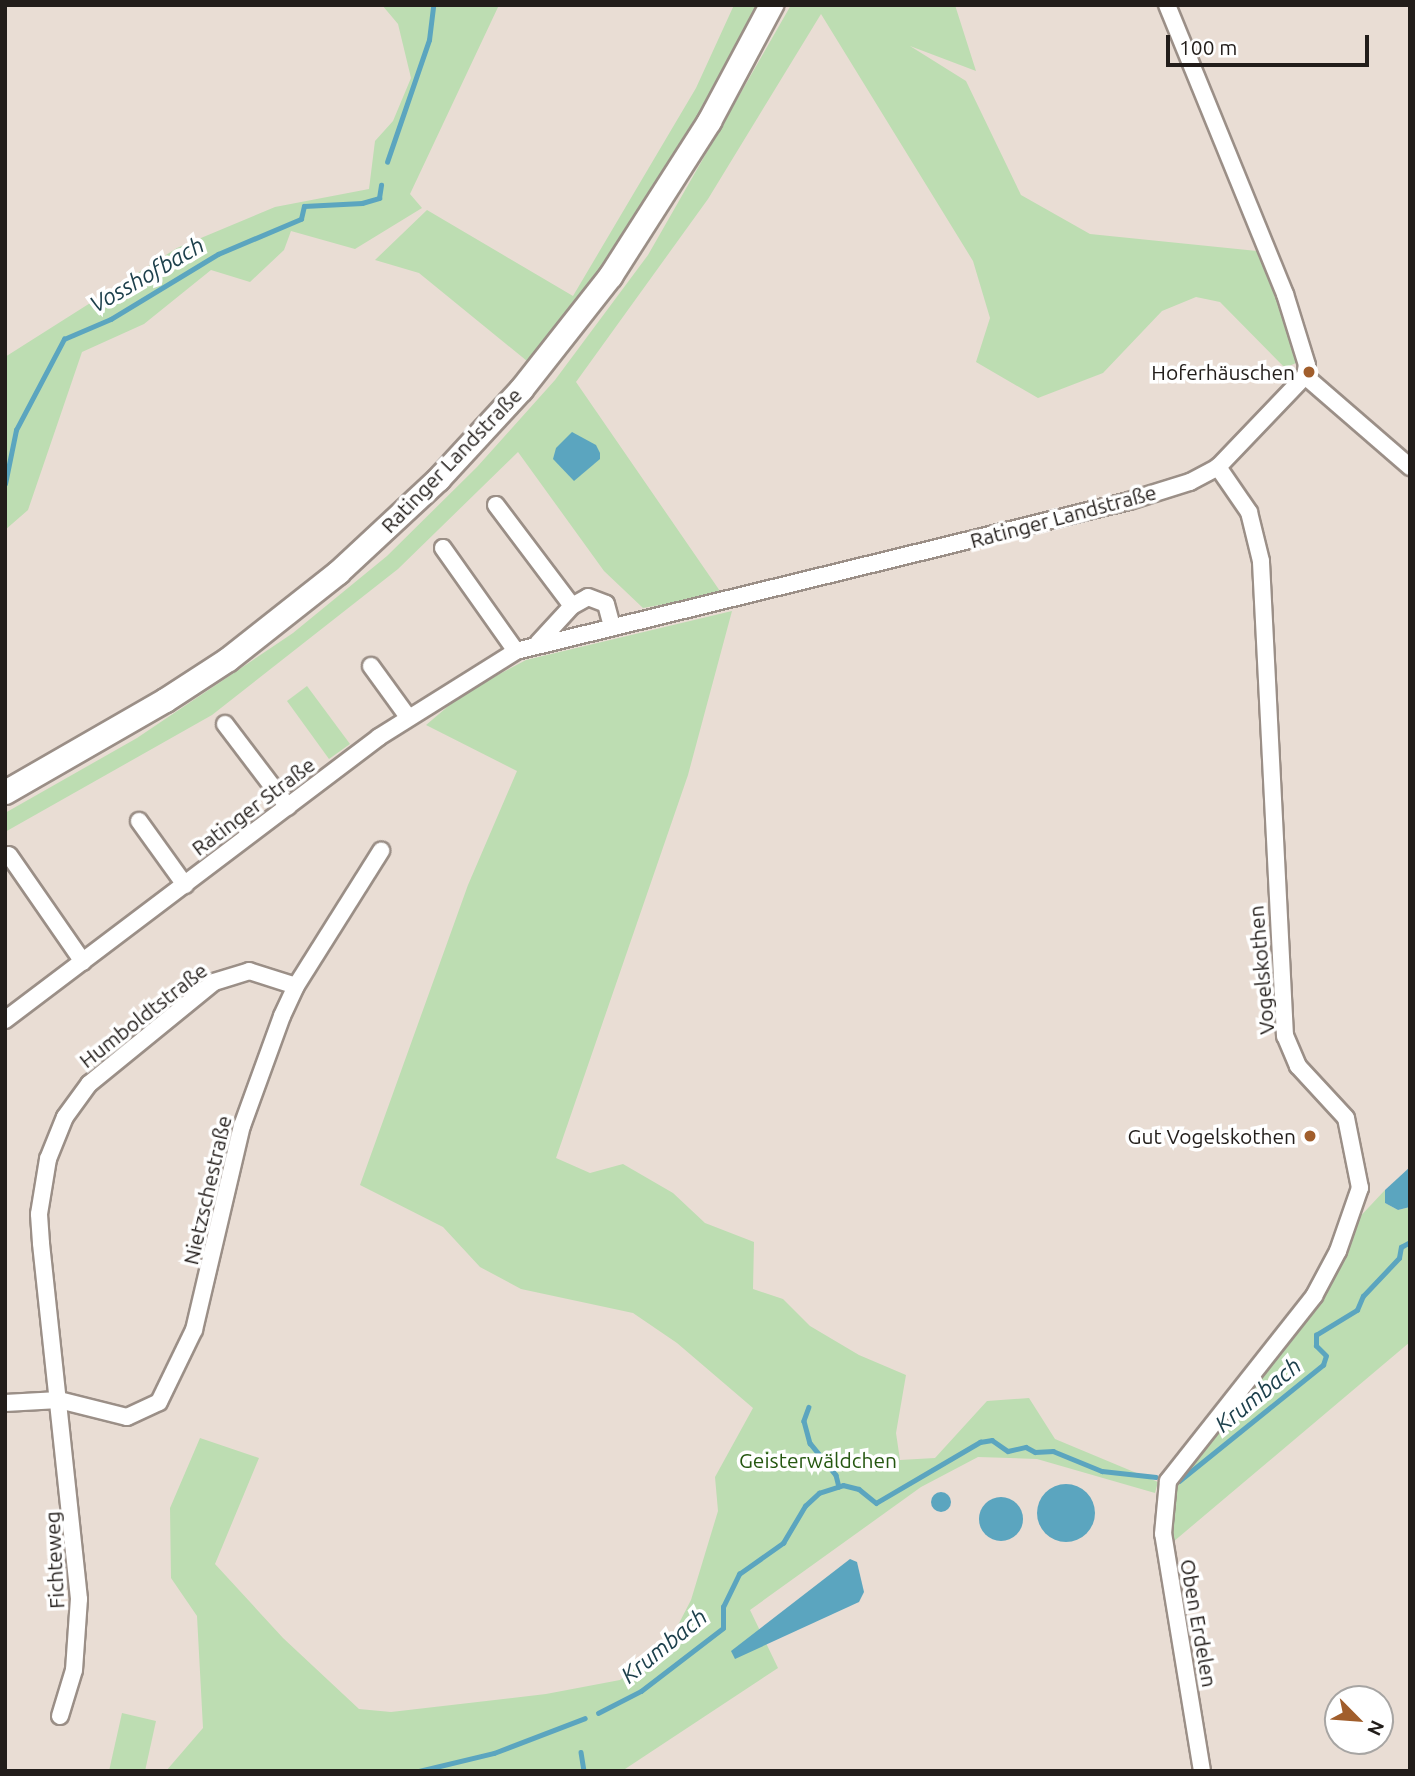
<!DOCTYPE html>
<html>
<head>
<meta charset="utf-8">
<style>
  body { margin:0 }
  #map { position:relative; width:1415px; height:1776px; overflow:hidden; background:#e9ddd4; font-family:Ubuntu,sans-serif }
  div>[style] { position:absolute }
  .green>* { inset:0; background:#bdddb2 }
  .water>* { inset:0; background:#5ba5bf }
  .round { border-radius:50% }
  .stream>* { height:4.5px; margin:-2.25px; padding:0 2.25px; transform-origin:2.25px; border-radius:2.25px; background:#5ba5bf }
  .roads { filter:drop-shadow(2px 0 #9b8f87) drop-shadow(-2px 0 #9b8f87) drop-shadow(0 2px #9b8f87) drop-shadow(0 -2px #9b8f87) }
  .street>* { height:16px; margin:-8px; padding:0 8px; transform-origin:8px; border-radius:8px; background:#fff }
  .secondary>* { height:23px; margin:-11.5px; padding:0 11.5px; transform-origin:11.5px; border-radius:11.5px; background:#fff }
  .dots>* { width:19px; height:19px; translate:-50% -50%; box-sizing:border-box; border:4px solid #fff; border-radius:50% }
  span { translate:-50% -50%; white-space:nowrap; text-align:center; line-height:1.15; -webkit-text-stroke:7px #fff; paint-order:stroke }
  .poi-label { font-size:21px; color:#221d1a }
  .right { translate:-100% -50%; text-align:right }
  .street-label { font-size:21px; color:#221d1a }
  .park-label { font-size:21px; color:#255710 }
  .water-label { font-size:23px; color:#1d404c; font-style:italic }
  .frame { position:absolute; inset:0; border:7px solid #221d1a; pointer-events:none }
  .north { position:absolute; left:1324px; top:1685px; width:70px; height:70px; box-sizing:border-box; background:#fff; border:2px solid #a7a5a3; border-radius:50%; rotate:115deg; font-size:19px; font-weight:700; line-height:28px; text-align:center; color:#221d1a }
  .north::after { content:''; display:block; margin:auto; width:24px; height:32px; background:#a15e2c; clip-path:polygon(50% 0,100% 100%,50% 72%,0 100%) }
  .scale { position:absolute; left:1166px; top:35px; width:203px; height:32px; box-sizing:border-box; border:4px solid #221d1a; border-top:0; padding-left:9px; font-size:21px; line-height:24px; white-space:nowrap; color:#221d1a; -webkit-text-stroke:5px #fff; paint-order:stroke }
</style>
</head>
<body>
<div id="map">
  <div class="green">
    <div style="clip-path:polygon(382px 5px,499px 5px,410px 194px,422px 208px,355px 249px,291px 231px,284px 250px,250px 282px,211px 270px,144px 324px,82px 352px,28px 510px,5px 530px,5px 357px,177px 248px,275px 207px,369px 189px,375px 141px,393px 121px,411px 78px,398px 24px)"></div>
    <div style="clip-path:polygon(734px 5px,756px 5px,703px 110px,633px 233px,527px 361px,419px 273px,375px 260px,427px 210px,573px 296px,696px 88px)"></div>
    <div style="clip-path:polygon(791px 5px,955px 5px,976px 71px,910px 46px,966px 81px,1021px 195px,1090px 234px,1257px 251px,1282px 305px,1298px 362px,1285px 368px,1220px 302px,1196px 297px,1162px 311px,1103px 373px,1038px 398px,976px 362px,990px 318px,973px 261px,821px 14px,708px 199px,576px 382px,722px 594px,643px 608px,604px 571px,518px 452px,398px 569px,212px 715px,5px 832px,5px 813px,137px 738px,293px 633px,387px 556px,477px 467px,555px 380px,648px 255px)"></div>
    <div style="clip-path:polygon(732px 611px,688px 775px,556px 1158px,590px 1173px,623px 1164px,673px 1193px,705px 1223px,754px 1242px,753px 1289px,783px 1299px,810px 1326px,859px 1355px,906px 1375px,896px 1433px,900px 1460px,935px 1458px,987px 1401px,1029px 1398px,1055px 1439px,1158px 1482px,1155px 1493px,1037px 1459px,978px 1457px,921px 1487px,750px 1610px,778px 1668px,622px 1771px,166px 1771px,203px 1728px,197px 1616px,171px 1578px,170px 1508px,200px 1438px,259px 1458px,215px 1564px,283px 1638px,359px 1709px,391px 1712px,546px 1694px,620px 1680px,674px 1633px,691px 1600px,718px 1511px,715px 1477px,753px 1408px,677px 1343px,633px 1313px,521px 1289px,480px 1267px,443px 1227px,360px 1185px,468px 885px,517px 771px,426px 725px,465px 692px,526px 660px)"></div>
    <div style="clip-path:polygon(307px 686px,350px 744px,329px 759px,287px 701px)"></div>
    <div style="clip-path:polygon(1385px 1190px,1385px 1203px,1398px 1210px,1410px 1207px,1410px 1342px,1173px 1542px,1172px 1497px,1182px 1468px,1317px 1305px,1344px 1257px,1354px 1223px)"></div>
    <div style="clip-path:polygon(122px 1713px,156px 1721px,145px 1771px,109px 1771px)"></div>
  </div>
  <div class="water">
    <div style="clip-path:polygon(572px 432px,596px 445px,600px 453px,600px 459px,574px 481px,553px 459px,556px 448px)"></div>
    <div style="clip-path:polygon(1410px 1167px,1410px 1207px,1398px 1210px,1385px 1203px,1385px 1190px)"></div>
    <div class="round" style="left:1037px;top:1484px;width:58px;height:58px"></div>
    <div class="round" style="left:931px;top:1492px;width:20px;height:20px"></div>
    <div class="round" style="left:979px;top:1497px;width:44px;height:44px"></div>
    <div style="clip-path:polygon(850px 1559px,857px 1562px,864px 1592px,859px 1602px,735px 1659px,731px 1651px)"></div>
  </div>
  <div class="stream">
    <div style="left:387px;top:162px;width:129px;rotate:-71deg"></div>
    <div style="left:429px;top:40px;width:35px;rotate:-83deg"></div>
    <div style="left:5px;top:484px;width:55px;rotate:-78.5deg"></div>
    <div style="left:16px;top:430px;width:103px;rotate:-62.2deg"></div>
    <div style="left:64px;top:339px;width:51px;rotate:-23.1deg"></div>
    <div style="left:111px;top:319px;width:125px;rotate:-31.3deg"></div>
    <div style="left:218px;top:254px;width:90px;rotate:-22.9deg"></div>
    <div style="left:301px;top:219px;width:13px;rotate:-77deg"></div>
    <div style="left:304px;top:206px;width:58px;rotate:-3deg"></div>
    <div style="left:362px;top:203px;width:18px;rotate:-16deg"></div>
    <div style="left:379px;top:198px;width:13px;rotate:-81deg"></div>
    <div style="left:809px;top:1407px;width:15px;rotate:110deg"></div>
    <div style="left:804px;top:1421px;width:23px;rotate:75deg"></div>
    <div style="left:810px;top:1443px;width:41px;rotate:50.9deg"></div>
    <div style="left:836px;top:1475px;width:12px;rotate:76deg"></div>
    <div style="left:1179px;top:1481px;width:185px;rotate:-38.9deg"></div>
    <div style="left:1323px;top:1365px;width:9px;rotate:-72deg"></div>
    <div style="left:1326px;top:1356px;width:14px;rotate:-135deg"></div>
    <div style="left:1316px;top:1346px;width:11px;rotate:-90deg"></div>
    <div style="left:1316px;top:1335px;width:48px;rotate:-31.4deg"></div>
    <div style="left:1357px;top:1310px;width:15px;rotate:-67deg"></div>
    <div style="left:1363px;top:1296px;width:52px;rotate:-46.5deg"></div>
    <div style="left:1399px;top:1258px;width:11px;rotate:-80deg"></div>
    <div style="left:1401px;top:1247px;width:10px;rotate:-29deg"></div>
    <div style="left:598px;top:1713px;width:48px;rotate:-27.1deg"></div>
    <div style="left:641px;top:1691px;width:103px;rotate:-37.5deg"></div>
    <div style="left:723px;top:1628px;width:21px;rotate:-90deg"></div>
    <div style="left:723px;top:1607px;width:37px;rotate:-64deg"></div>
    <div style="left:739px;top:1574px;width:54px;rotate:-35.2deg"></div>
    <div style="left:783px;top:1543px;width:43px;rotate:-59.3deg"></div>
    <div style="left:805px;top:1506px;width:19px;rotate:-43deg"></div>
    <div style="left:819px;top:1493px;width:25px;rotate:-18deg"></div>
    <div style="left:843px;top:1485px;width:16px;rotate:14deg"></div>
    <div style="left:859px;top:1489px;width:22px;rotate:39deg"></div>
    <div style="left:876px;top:1503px;width:121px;rotate:-30.4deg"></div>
    <div style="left:980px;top:1442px;width:12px;rotate:-9deg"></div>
    <div style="left:992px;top:1440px;width:19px;rotate:35deg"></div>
    <div style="left:1008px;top:1451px;width:18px;rotate:-13deg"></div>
    <div style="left:1026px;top:1447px;width:10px;rotate:29deg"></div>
    <div style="left:1035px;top:1452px;width:18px;rotate:-3deg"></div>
    <div style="left:1053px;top:1451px;width:53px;rotate:22.2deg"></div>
    <div style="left:1102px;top:1471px;width:54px;rotate:6.3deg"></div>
    <div style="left:581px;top:1752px;width:19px;rotate:81deg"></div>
    <div style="left:419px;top:1771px;width:77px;rotate:-13.5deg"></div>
    <div style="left:494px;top:1753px;width:97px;rotate:-21deg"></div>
  </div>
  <div class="roads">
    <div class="street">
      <div style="left:1305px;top:376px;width:139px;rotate:40.9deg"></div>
      <div style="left:496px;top:505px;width:126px;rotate:53deg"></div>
      <div style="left:443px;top:548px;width:126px;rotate:54.7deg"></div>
      <div style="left:538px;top:643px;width:50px;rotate:-47.4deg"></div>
      <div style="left:572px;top:606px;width:18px;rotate:-29deg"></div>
      <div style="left:588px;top:597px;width:19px;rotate:21deg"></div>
      <div style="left:606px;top:604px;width:24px;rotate:75deg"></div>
      <div style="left:371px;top:666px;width:63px;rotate:54deg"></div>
      <div style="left:225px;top:724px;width:104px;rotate:52.8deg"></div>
      <div style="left:139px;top:821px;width:79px;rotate:54.3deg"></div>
      <div style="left:9px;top:855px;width:130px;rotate:55.3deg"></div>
      <div style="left:5px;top:1020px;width:469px;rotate:-37.1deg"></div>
      <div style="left:379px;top:737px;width:162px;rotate:-32.1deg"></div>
      <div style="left:516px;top:651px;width:631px;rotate:-13.75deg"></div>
      <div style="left:1129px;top:501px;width:64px;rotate:-17.3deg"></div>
      <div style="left:1190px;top:482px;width:32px;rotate:-28deg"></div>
      <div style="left:1218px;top:467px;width:126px;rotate:-46.3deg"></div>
      <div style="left:1305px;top:376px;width:11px;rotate:-80deg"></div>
      <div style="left:1307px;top:365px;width:74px;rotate:-107.2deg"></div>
      <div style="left:1285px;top:294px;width:312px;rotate:-112.2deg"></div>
      <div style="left:5px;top:1403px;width:54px;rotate:-3.2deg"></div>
      <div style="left:59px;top:1400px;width:70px;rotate:14deg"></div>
      <div style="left:127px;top:1417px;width:35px;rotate:-25deg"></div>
      <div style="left:159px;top:1402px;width:80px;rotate:-64.1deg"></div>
      <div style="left:194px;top:1330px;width:210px;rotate:-76.8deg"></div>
      <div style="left:242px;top:1126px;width:117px;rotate:-70deg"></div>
      <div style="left:282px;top:1016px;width:33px;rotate:-65deg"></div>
      <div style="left:296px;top:986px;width:160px;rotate:-57.8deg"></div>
      <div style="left:60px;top:1716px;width:48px;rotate:-73.1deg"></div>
      <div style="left:74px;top:1670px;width:71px;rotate:-86deg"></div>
      <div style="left:79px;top:1599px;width:358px;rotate:-96.1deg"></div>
      <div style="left:41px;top:1243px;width:29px;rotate:-94deg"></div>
      <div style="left:39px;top:1214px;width:56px;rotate:-80.7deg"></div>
      <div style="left:48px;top:1159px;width:45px;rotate:-68deg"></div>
      <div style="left:65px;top:1117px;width:41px;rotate:-54deg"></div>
      <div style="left:89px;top:1084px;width:161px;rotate:-39.2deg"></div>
      <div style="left:214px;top:982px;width:37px;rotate:-17deg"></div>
      <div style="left:249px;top:971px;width:49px;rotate:17.7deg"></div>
      <div style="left:1202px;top:1771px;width:240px;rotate:-99.3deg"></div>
      <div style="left:1163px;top:1534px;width:53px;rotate:-84.6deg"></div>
      <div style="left:1168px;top:1481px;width:236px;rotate:-51.7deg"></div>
      <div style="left:1314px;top:1296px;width:51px;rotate:-61.9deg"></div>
      <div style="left:1338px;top:1251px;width:67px;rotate:-70.8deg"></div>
      <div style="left:1360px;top:1188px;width:71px;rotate:-101.3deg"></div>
      <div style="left:1346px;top:1118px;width:71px;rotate:-132.7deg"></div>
      <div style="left:1298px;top:1066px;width:33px;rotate:-113deg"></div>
      <div style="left:1285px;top:1036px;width:476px;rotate:-92.9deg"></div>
      <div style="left:1261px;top:561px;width:50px;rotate:-103.8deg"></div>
      <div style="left:1249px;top:512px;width:55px;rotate:-124.6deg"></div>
    </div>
    <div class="secondary">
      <div style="left:5px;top:792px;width:185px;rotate:-29.9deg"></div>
      <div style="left:165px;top:700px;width:75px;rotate:-33.1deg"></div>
      <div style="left:228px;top:659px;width:140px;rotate:-38.3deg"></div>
      <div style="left:338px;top:572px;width:137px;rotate:-42.9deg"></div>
      <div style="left:438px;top:479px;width:122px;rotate:-47.3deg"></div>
      <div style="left:521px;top:389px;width:144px;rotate:-51.8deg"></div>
      <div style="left:610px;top:276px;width:184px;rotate:-57.4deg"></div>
      <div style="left:709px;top:121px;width:132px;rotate:-61.9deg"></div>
    </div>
  </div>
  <div class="dots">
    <div style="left:1309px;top:372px;background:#a15e2c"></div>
    <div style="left:1310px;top:1136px;background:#a15e2c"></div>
  </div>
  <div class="poi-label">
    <span class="right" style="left:1295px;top:372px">Hoferhäuschen</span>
    <span class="right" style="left:1296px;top:1136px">Gut Vogelskothen</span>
  </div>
  <div class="street-label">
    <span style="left:451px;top:460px;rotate:-46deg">Ratinger Landstraße</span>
    <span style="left:1063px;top:516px;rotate:-15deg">Ratinger Landstraße</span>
    <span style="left:253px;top:806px;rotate:-37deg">Ratinger Straße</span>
    <span style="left:1261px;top:970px;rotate:-95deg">Vogelskothen</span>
    <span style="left:143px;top:1015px;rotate:-38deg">Humboldtstraße</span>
    <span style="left:207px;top:1190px;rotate:-77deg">Nietzschestraße</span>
    <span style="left:54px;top:1560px;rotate:-93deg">Fichteweg</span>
    <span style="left:1199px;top:1623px;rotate:80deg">Oben Erdelen</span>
  </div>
  <div class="park-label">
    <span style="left:818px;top:1460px">Geisterwäldchen</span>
  </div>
  <div class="water-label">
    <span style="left:147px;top:275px;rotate:-30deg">Vosshofbach</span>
    <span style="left:1258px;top:1395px;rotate:-39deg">Krumbach</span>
    <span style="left:664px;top:1646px;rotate:-39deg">Krumbach</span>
  </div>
  <div class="frame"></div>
  <div class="north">N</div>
  <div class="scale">100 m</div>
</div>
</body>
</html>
